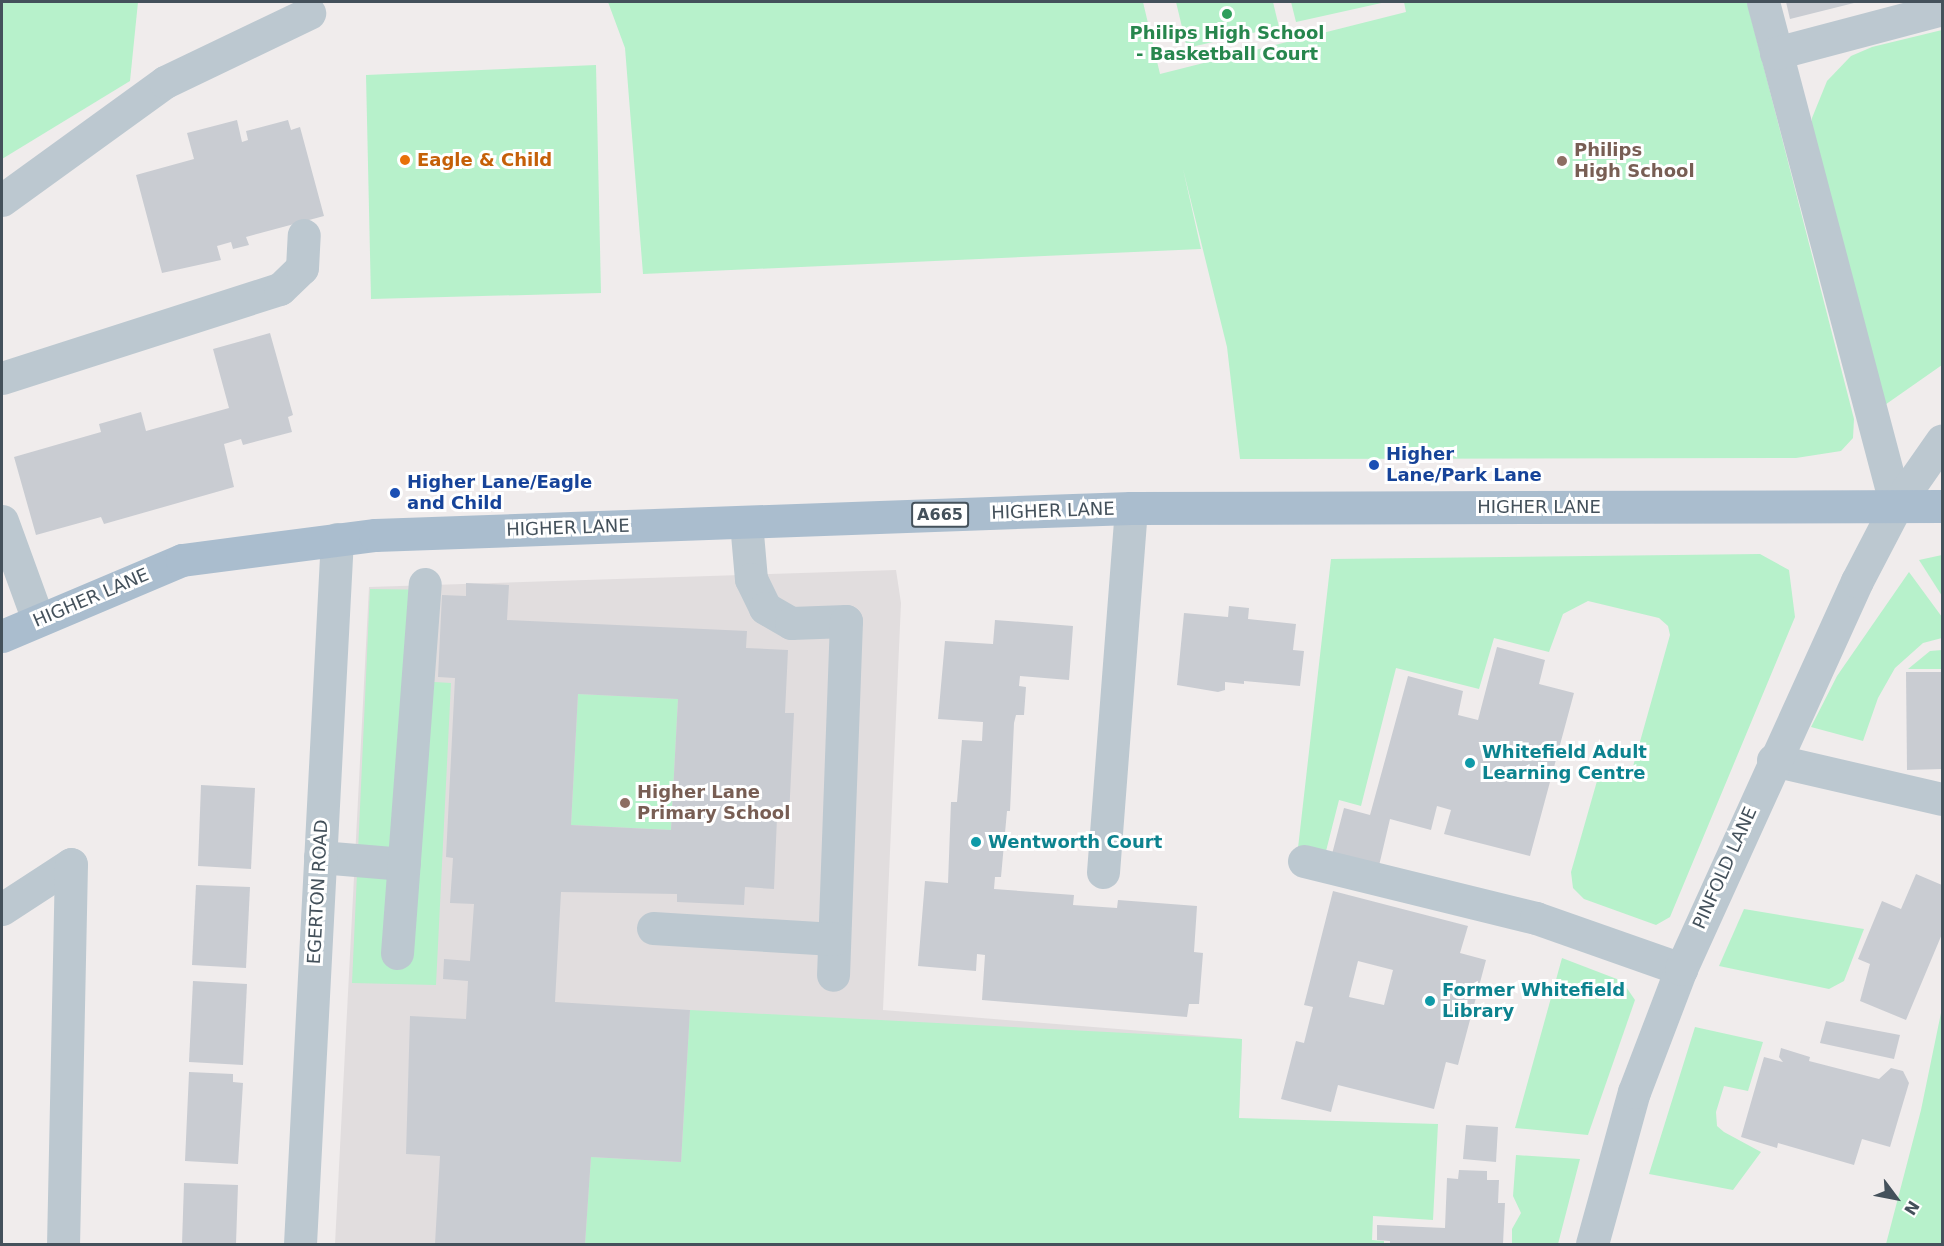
<!DOCTYPE html>
<html>
<head>
<meta charset="utf-8">
<style>
  body { margin:0 }
  #map { position:relative; width:1944px; height:1246px; overflow:hidden; background:#f0ecec; font-family:"DejaVu Sans",sans-serif }
  div>[style] { position:absolute }
  .education>* { inset:0; background:#e1ddde }
  .green>* { inset:0; background:#b7f1cb }
  .building>* { inset:0; background:#c9ccd2 }
  .minor>* { height:33px; margin:-16.5px; padding:0 16.5px; transform-origin:16.5px; border-radius:16.5px; background:#bcc8d0 }
  .major>* { height:33px; margin:-16.5px; padding:0 16.5px; transform-origin:16.5px; border-radius:16.5px; background:#aabdce }
  .dots>* { width:16px; height:16px; translate:-50% -50%; box-sizing:border-box; border:3px solid #fff; border-radius:50% }
  span { translate:-50% -50%; white-space:nowrap; text-align:center; line-height:1.15; -webkit-text-stroke:6px #fff; paint-order:stroke }
  .shield-label span { padding:2px 4px; background:#fff; border:2px solid; border-radius:4px; -webkit-text-stroke-width:0 }
  .shield-label { font-size:16px; color:#44515b; font-weight:700 }
  .leisure-label { font-size:18px; color:#27864d; font-weight:700 }
  .education-label { font-size:18px; color:#785e54; font-weight:700 }
  .left { translate:0 -50%; text-align:left }
  .food-label { font-size:18px; color:#c56008; font-weight:700 }
  .transit-label { font-size:18px; color:#164399; font-weight:700 }
  .street-label { font-size:18px; color:#44515b }
  .culture-label { font-size:18px; color:#0d838f; font-weight:700 }
  .frame { position:absolute; inset:0; border:3px solid #44515b; pointer-events:none }
  .north { position:absolute; left:1866px; top:1168px; width:60px; height:60px; -webkit-text-stroke:4px #fff; paint-order:stroke; rotate:122deg; font-size:16px; font-weight:700; line-height:24px; text-align:center; color:#44515b }
  .north::after { content:''; display:block; margin:auto; width:21px; height:27px; background:#44515b; clip-path:polygon(50% 0,100% 100%,50% 72%,0 100%) }
</style>
</head>
<body>
<div id="map">
  <div class="education">
    <div style="clip-path:polygon(896px 570px,901px 603px,883px 1010px,1242px 1039px,1234px 1244px,335px 1244px,369px 587px)"></div>
  </div>
  <div class="green">
    <div style="clip-path:polygon(2px 2px,138px 2px,130px 81px,2px 159px)"></div>
    <div style="clip-path:polygon(608px 2px,1143px 2px,1160px 74px,1406px 12px,1404px 2px,1747px 2px,1854px 419px,1853px 438px,1841px 451px,1796px 458px,1240px 459px,1227px 347px,1183px 169px,1201px 249px,643px 274px,625px 48px)"></div>
    <div style="clip-path:polygon(1176px 2px,1273px 2px,1279px 27px,1187px 48px)"></div>
    <div style="clip-path:polygon(1291px 2px,1386px 2px,1296px 22px)"></div>
    <div style="clip-path:polygon(1942px 30px,1942px 365px,1882px 407px,1811px 137px,1812px 118px,1827px 81px,1851px 56px,1872px 47px)"></div>
    <div style="clip-path:polygon(596px 65px,601px 293px,371px 299px,366px 75px)"></div>
    <div style="clip-path:polygon(1760px 554px,1789px 570px,1795px 617px,1670px 917px,1656px 925px,1584px 899px,1573px 888px,1571px 872px,1599px 774px,1608px 768px,1632px 770px,1670px 635px,1668px 626px,1659px 618px,1588px 601px,1563px 614px,1549px 652px,1494px 638px,1479px 689px,1396px 668px,1361px 806px,1339px 800px,1325px 855px,1298px 848px,1331px 559px)"></div>
    <div style="clip-path:polygon(1942px 555px,1942px 596px,1919px 560px)"></div>
    <div style="clip-path:polygon(1909px 572px,1942px 617px,1942px 638px,1923px 643px,1895px 668px,1878px 698px,1863px 741px,1811px 727px,1837px 676px)"></div>
    <div style="clip-path:polygon(370px 589px,439px 590px,434px 682px,451px 683px,436px 985px,352px 983px)"></div>
    <div style="clip-path:polygon(1942px 650px,1942px 669px,1908px 669px,1930px 651px)"></div>
    <div style="clip-path:polygon(578px 694px,678px 699px,671px 830px,571px 825px)"></div>
    <div style="clip-path:polygon(1744px 909px,1864px 929px,1844px 981px,1829px 989px,1719px 966px)"></div>
    <div style="clip-path:polygon(1562px 958px,1622px 981px,1635px 1000px,1588px 1135px,1515px 1128px)"></div>
    <div style="clip-path:polygon(1942px 1008px,1942px 1244px,1886px 1244px,1921px 1110px)"></div>
    <div style="clip-path:polygon(690px 1010px,1242px 1039px,1239px 1118px,1438px 1124px,1433px 1220px,1373px 1216px,1372px 1240px,1384px 1241px,1384px 1244px,585px 1244px,591px 1157px,681px 1162px)"></div>
    <div style="clip-path:polygon(1695px 1027px,1763px 1042px,1748px 1091px,1724px 1086px,1716px 1112px,1717px 1126px,1724px 1132px,1761px 1152px,1733px 1190px,1649px 1174px)"></div>
    <div style="clip-path:polygon(1516px 1155px,1580px 1159px,1558px 1244px,1512px 1244px,1512px 1229px,1521px 1213px,1513px 1196px)"></div>
  </div>
  <div class="building">
    <div style="clip-path:polygon(1786px 2px,1858px 2px,1790px 19px)"></div>
    <div style="clip-path:polygon(237px 120px,242px 142px,248px 140px,246px 131px,288px 120px,291px 130px,300px 127px,324px 216px,246px 237px,249px 245px,233px 249px,231px 242px,217px 246px,221px 260px,162px 273px,136px 175px,194px 159px,187px 133px)"></div>
    <div style="clip-path:polygon(270px 333px,293px 415px,288px 417px,292px 432px,243px 445px,241px 439px,224px 444px,234px 487px,104px 524px,101px 517px,36px 535px,14px 457px,101px 432px,99px 424px,141px 412px,146px 431px,229px 408px,213px 349px)"></div>
    <div style="clip-path:polygon(evenodd,466px 583px,509px 585px,507px 620px,747px 631px,746px 648px,788px 650px,785px 713px,794px 713px,789px 817px,777px 817px,774px 889px,745px 887px,744px 905px,677px 902px,677px 894px,561px 892px,555px 1002px,690px 1010px,681px 1162px,591px 1157px,585px 1244px,435px 1244px,440px 1156px,406px 1154px,410px 1016px,466px 1019px,468px 981px,443px 979px,444px 959px,470px 961px,474px 904px,450px 903px,453px 858px,446px 857px,455px 678px,438px 677px,442px 595px,466px 596px,466px 583px,578px 694px,678px 699px,671px 830px,571px 825px,578px 694px)"></div>
    <div style="clip-path:polygon(1229px 606px,1249px 608px,1248px 619px,1296px 624px,1293px 650px,1304px 651px,1300px 686px,1244px 681px,1244px 684px,1225px 682px,1225px 690px,1218px 692px,1177px 685px,1184px 613px,1228px 617px)"></div>
    <div style="clip-path:polygon(995px 620px,1073px 626px,1069px 680px,1020px 676px,1019px 686px,1026px 687px,1024px 715px,1016px 715px,1014px 723px,1010px 811px,1007px 811px,1001px 877px,995px 877px,994px 889px,1074px 895px,1073px 905px,1117px 908px,1118px 900px,1197px 906px,1194px 952px,1203px 953px,1199px 1004px,1189px 1004px,1187px 1017px,982px 1000px,985px 955px,977px 954px,976px 971px,918px 966px,925px 881px,948px 883px,951px 802px,957px 802px,962px 740px,982px 741px,983px 722px,938px 719px,945px 641px,993px 644px)"></div>
    <div style="clip-path:polygon(1497px 647px,1545px 660px,1539px 684px,1574px 693px,1530px 856px,1444px 834px,1451px 810px,1437px 806px,1431px 830px,1390px 819px,1378px 870px,1331px 858px,1344px 808px,1370px 815px,1408px 676px,1463px 691px,1458px 715px,1478px 720px)"></div>
    <div style="clip-path:polygon(1906px 672px,1942px 672px,1942px 769px,1907px 770px)"></div>
    <div style="clip-path:polygon(201px 785px,255px 788px,251px 869px,198px 866px)"></div>
    <div style="clip-path:polygon(1916px 874px,1942px 885px,1942px 934px,1906px 1020px,1860px 1001px,1870px 964px,1858px 959px,1882px 901px,1901px 909px)"></div>
    <div style="clip-path:polygon(196px 885px,250px 887px,246px 968px,192px 965px)"></div>
    <div style="clip-path:polygon(evenodd,1333px 891px,1468px 926px,1460px 953px,1486px 960px,1458px 1065px,1446px 1062px,1434px 1109px,1338px 1085px,1331px 1112px,1281px 1099px,1296px 1041px,1304px 1043px,1313px 1007px,1304px 1005px,1333px 891px,1358px 961px,1393px 970px,1384px 1005px,1349px 997px,1358px 961px)"></div>
    <div style="clip-path:polygon(193px 981px,247px 984px,243px 1065px,189px 1062px)"></div>
    <div style="clip-path:polygon(1826px 1021px,1900px 1035px,1894px 1059px,1820px 1043px)"></div>
    <div style="clip-path:polygon(1781px 1048px,1810px 1057px,1809px 1061px,1879px 1079px,1891px 1068px,1903px 1071px,1909px 1083px,1890px 1147px,1862px 1139px,1854px 1165px,1778px 1143px,1777px 1148px,1741px 1137px,1764px 1057px,1783px 1062px,1779px 1057px)"></div>
    <div style="clip-path:polygon(189px 1072px,233px 1074px,233px 1082px,243px 1083px,238px 1164px,185px 1161px)"></div>
    <div style="clip-path:polygon(1466px 1125px,1498px 1127px,1496px 1162px,1463px 1159px)"></div>
    <div style="clip-path:polygon(1459px 1170px,1487px 1171px,1487px 1180px,1499px 1180px,1498px 1203px,1505px 1203px,1503px 1244px,1390px 1244px,1390px 1241px,1377px 1240px,1377px 1225px,1445px 1228px,1447px 1178px,1458px 1179px)"></div>
    <div style="clip-path:polygon(184px 1183px,238px 1185px,236px 1244px,182px 1244px)"></div>
  </div>
  <div class="minor">
    <div style="left:1763px;top:2px;width:521px;rotate:75.22deg"></div>
    <div style="left:1776px;top:53px;width:172px;rotate:-14.8deg"></div>
    <div style="left:2px;top:200px;width:201px;rotate:-35.9deg"></div>
    <div style="left:165px;top:82px;width:160px;rotate:-25.6deg"></div>
    <div style="left:2px;top:378px;width:292px;rotate:-17.8deg"></div>
    <div style="left:280px;top:289px;width:30px;rotate:-44deg"></div>
    <div style="left:302px;top:268px;width:33px;rotate:-87deg"></div>
    <div style="left:2px;top:521px;width:105px;rotate:70deg"></div>
    <div style="left:746px;top:522px;width:57px;rotate:85deg"></div>
    <div style="left:751px;top:579px;width:32px;rotate:64deg"></div>
    <div style="left:765px;top:608px;width:30px;rotate:30deg"></div>
    <div style="left:791px;top:623px;width:55px;rotate:-2.1deg"></div>
    <div style="left:846px;top:621px;width:354px;rotate:92.1deg"></div>
    <div style="left:1773px;top:760px;width:173px;rotate:13deg"></div>
    <div style="left:320px;top:857px;width:84px;rotate:4.8deg"></div>
    <div style="left:1304px;top:861px;width:239px;rotate:13.8deg"></div>
    <div style="left:1536px;top:918px;width:154px;rotate:19.4deg"></div>
    <div style="left:1103px;top:872px;width:365px;rotate:-85.6deg"></div>
    <div style="left:2px;top:909px;width:82px;rotate:-33.1deg"></div>
    <div style="left:71px;top:864px;width:380px;rotate:91.2deg"></div>
    <div style="left:653px;top:928px;width:181px;rotate:3.5deg"></div>
    <div style="left:397px;top:953px;width:370px;rotate:-85.7deg"></div>
    <div style="left:300px;top:1244px;width:706px;rotate:-87deg"></div>
    <div style="left:1592px;top:1244px;width:158px;rotate:-74.6deg"></div>
    <div style="left:1634px;top:1092px;width:132px;rotate:-69.1deg"></div>
    <div style="left:1681px;top:969px;width:426px;rotate:-65.6deg"></div>
    <div style="left:1857px;top:581px;width:85px;rotate:-62.5deg"></div>
    <div style="left:1896px;top:506px;width:80px;rotate:-55.1deg"></div>
  </div>
  <div class="major">
    <div style="left:2px;top:636px;width:195px;rotate:-22.9deg"></div>
    <div style="left:182px;top:560px;width:195px;rotate:-7.4deg"></div>
    <div style="left:375px;top:535px;width:756px;rotate:-2.05deg"></div>
    <div style="left:1131px;top:508px;width:811px;rotate:-0.14deg"></div>
  </div>
  <div class="dots">
    <div style="left:1227px;top:14px;background:#2e9e5b"></div>
    <div style="left:405px;top:160px;background:#e8710a"></div>
    <div style="left:1562px;top:161px;background:#8d6e63"></div>
    <div style="left:1374px;top:465px;background:#1a4fb4"></div>
    <div style="left:395px;top:493px;background:#1a4fb4"></div>
    <div style="left:1470px;top:763px;background:#0f9aa8"></div>
    <div style="left:625px;top:803px;background:#8d6e63"></div>
    <div style="left:976px;top:842px;background:#0f9aa8"></div>
    <div style="left:1430px;top:1001px;background:#0f9aa8"></div>
  </div>
  <div class="shield-label">
    <span style="left:940px;top:515px">A665</span>
  </div>
  <div class="leisure-label">
    <span style="left:1227px;top:44px">Philips High School<br>- Basketball Court</span>
  </div>
  <div class="education-label">
    <span class="left" style="left:1574px;top:161px">Philips<br>High School</span>
    <span class="left" style="left:637px;top:803px">Higher Lane<br>Primary School</span>
  </div>
  <div class="food-label">
    <span class="left" style="left:417px;top:160px">Eagle &amp; Child</span>
  </div>
  <div class="transit-label">
    <span class="left" style="left:1386px;top:465px">Higher<br>Lane/Park Lane</span>
    <span class="left" style="left:407px;top:493px">Higher Lane/Eagle<br>and Child</span>
  </div>
  <div class="street-label">
    <span style="left:1539px;top:507px">HIGHER LANE</span>
    <span style="left:1053px;top:511px;rotate:-2deg">HIGHER LANE</span>
    <span style="left:568px;top:528px;rotate:-2deg">HIGHER LANE</span>
    <span style="left:91px;top:598px;rotate:-23deg">HIGHER LANE</span>
    <span style="left:1725px;top:868px;rotate:-66deg">PINFOLD LANE</span>
    <span style="left:318px;top:892px;rotate:-87deg">EGERTON ROAD</span>
  </div>
  <div class="culture-label">
    <span class="left" style="left:1482px;top:763px">Whitefield Adult<br>Learning Centre</span>
    <span class="left" style="left:988px;top:842px">Wentworth Court</span>
    <span class="left" style="left:1442px;top:1001px">Former Whitefield<br>Library</span>
  </div>
  <div class="frame"></div>
  <div class="north">N</div>
</div>
</body>
</html>
